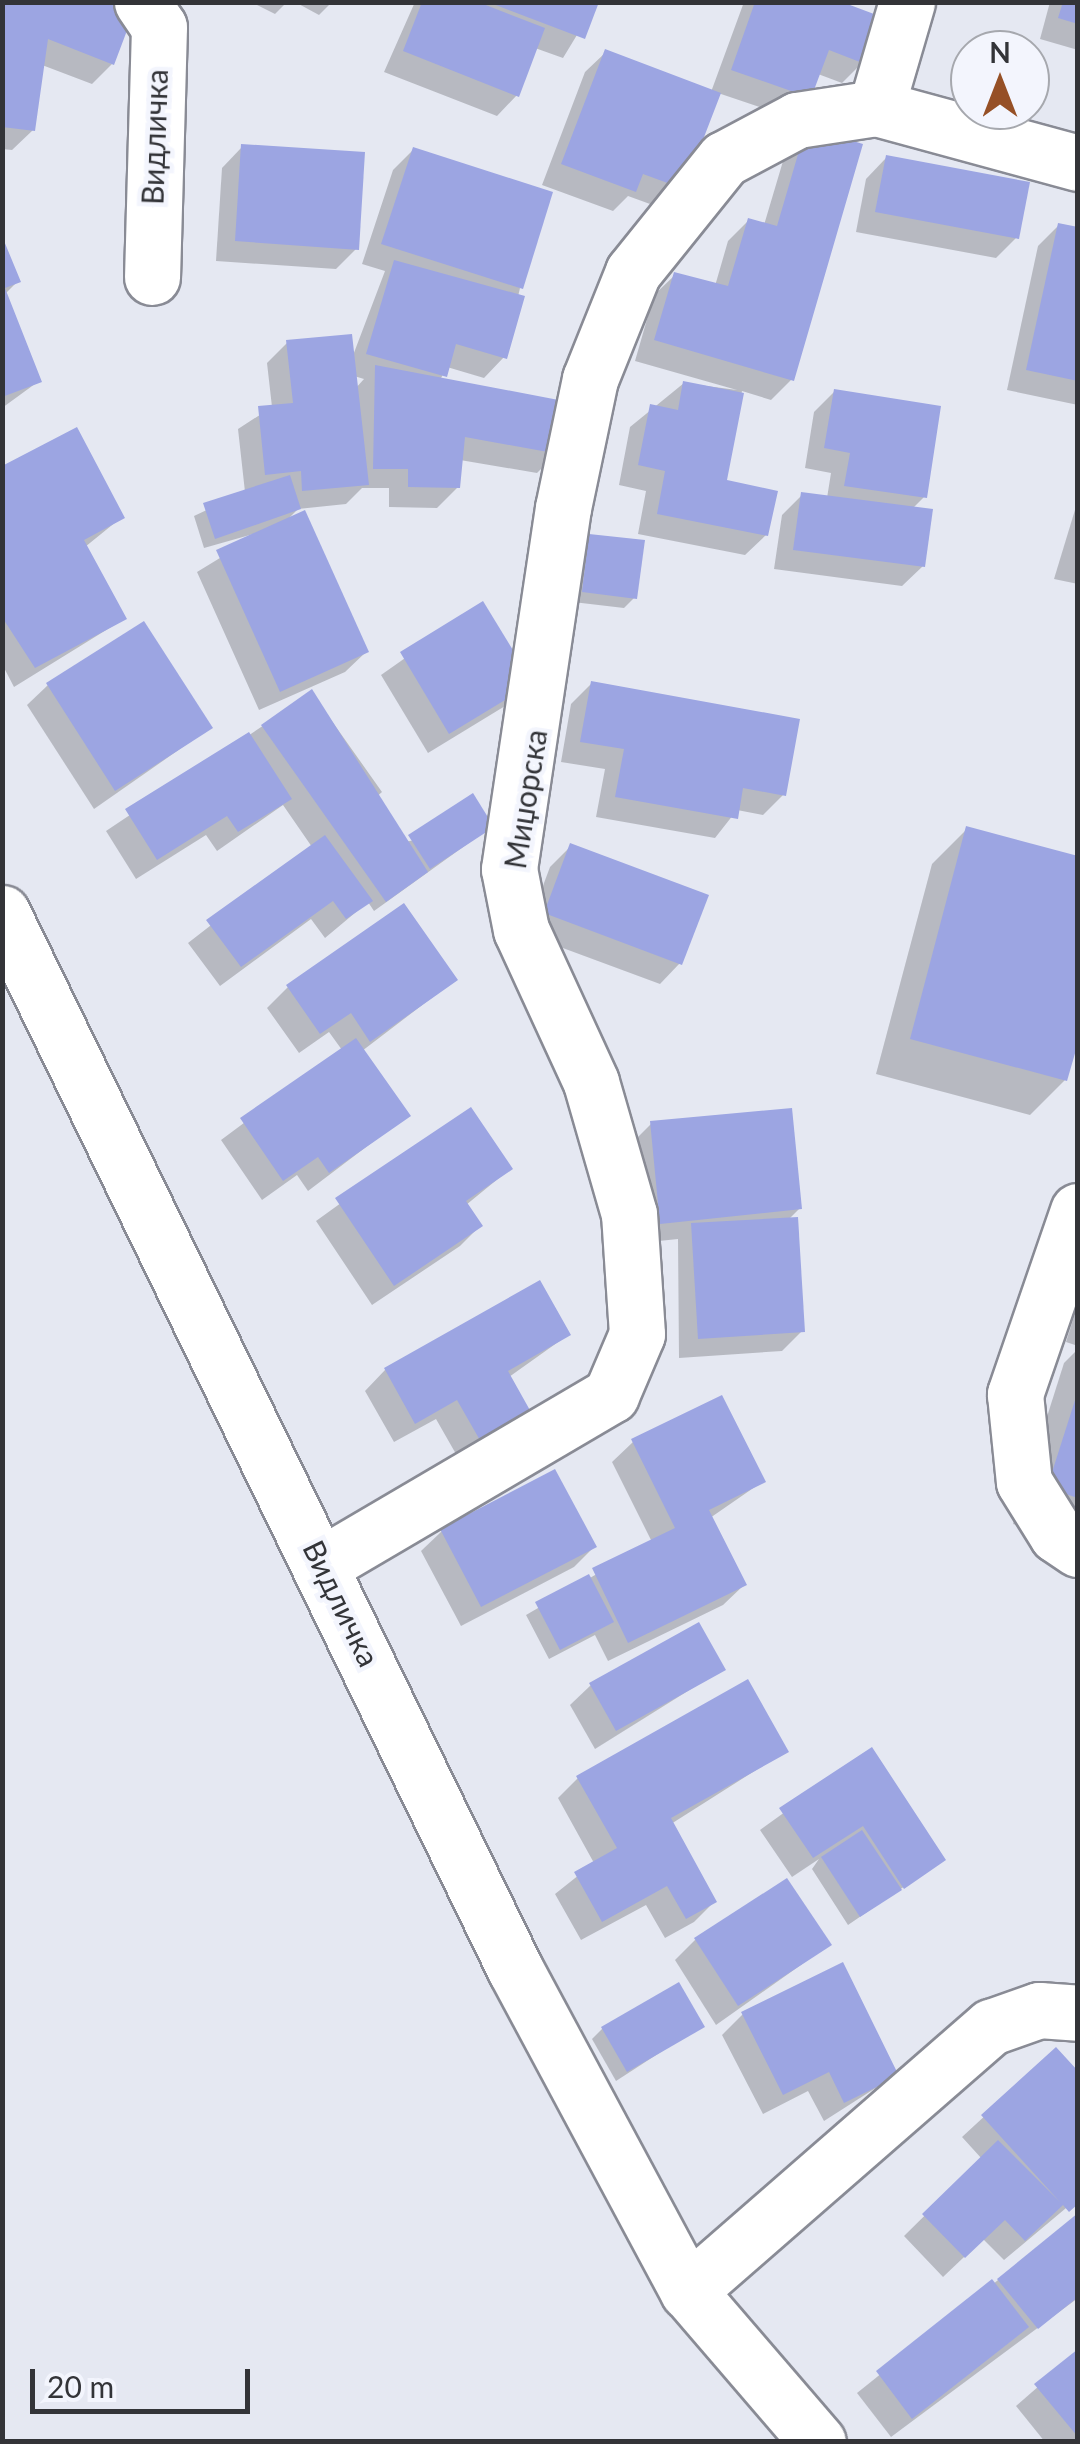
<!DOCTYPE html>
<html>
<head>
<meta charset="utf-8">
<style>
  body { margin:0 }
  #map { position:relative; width:1080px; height:2444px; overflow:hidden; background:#e5e8f2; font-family:Lato,sans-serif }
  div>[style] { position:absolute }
  .shadow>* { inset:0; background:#0003 }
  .building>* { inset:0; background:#9ca5e2 }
  .roads { filter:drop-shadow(2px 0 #898b95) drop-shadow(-2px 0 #898b95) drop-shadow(0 2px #898b95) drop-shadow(0 -2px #898b95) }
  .street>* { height:55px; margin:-27.5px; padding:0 27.5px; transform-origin:27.5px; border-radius:27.5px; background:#fff }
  span { translate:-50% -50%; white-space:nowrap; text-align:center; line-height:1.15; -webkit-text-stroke:9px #f3f5fd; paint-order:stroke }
  .street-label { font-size:30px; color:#333438 }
  .frame { position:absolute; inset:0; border:5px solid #333438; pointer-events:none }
  .north { position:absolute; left:950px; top:30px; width:100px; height:100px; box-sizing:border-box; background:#f3f5fd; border:2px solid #a6a8ae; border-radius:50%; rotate:0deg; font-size:28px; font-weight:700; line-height:40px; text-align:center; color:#333438 }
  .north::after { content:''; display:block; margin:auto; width:35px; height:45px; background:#965026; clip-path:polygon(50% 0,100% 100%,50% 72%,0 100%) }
  .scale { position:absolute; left:30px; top:2369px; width:220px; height:45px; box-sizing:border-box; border:5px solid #333438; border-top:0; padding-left:12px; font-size:30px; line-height:35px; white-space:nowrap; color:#333438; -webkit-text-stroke:8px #f3f5fd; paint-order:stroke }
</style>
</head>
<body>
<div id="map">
  <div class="shadow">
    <div style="clip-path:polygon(2px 2px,112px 64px,92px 84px,42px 65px,33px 130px,12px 150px,2px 149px)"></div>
    <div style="clip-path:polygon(251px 2px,287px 2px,275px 14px)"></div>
    <div style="clip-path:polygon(295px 2px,332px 2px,319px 15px)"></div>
    <div style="clip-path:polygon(415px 2px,597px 2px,563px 58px,535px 48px,517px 95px,497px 116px,384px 72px)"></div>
    <div style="clip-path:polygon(744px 2px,835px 2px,863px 62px,842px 83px,818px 74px,789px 117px,718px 93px,661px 208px,628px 196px,613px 211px,542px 185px,585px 72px,606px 52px,711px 92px)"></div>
    <div style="clip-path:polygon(1050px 2px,1078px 2px,1078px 50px,1040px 39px)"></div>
    <div style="clip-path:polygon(807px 130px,792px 379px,771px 400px,742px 391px,724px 482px,766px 535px,745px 555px,638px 534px,646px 491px,619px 485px,630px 427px,684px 383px,737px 390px,635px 361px,654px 295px,675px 275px,715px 286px,728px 241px,748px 221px,764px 225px,786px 151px)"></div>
    <div style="clip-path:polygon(242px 147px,356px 249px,336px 269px,216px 261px,222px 168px)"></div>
    <div style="clip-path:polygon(evenodd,413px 150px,520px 288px,504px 357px,484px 378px,447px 367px,440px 380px,557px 453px,537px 473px,460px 460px,458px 487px,437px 508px,389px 507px,389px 488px,362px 488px,346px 504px,298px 509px,286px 521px,366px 652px,345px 672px,259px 710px,197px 572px,264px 531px,204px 548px,194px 516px,245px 492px,238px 429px,272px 407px,267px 363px,287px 343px,352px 358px,385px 271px,362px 264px,393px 170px,413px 150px,354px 376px,364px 379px,355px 389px,354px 376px)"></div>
    <div style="clip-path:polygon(886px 158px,1017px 237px,996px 258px,856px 232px,866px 179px)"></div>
    <div style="clip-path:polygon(1058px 226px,1078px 230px,1078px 405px,1007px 390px,1038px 246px)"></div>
    <div style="clip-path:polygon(2px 242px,18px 281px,5px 294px,39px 381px,2px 408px)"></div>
    <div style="clip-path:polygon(834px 392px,924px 497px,912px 509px,923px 566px,902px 586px,774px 569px,782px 515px,802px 495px,827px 498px,831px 473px,805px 468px,814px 412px)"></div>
    <div style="clip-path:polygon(2px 469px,122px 517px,85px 547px,124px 619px,14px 687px,2px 664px)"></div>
    <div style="clip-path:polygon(1078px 500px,1078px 584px,1054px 579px)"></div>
    <div style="clip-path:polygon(590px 536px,635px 597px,624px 608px,573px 602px,579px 547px)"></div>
    <div style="clip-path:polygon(482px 604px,510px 703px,428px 753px,381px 675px)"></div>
    <div style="clip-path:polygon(592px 683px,784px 794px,763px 815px,737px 810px,715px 838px,596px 817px,605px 769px,561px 762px,571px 704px)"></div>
    <div style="clip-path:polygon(48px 685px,210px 728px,94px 809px,27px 705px)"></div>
    <div style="clip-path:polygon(312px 693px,382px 792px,374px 799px,404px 842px,491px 827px,374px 911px,368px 902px,325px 938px,311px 919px,220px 986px,188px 943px,312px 847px,283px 805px,217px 851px,206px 835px,136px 879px,106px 831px)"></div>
    <div style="clip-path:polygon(967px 829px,1065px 1080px,1030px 1115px,876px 1074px,932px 864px)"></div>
    <div style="clip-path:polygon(571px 846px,680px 963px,660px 984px,525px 934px,550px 867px)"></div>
    <div style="clip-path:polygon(455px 980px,362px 1051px,407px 1116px,308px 1191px,297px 1175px,262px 1200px,221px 1140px,342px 1050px,329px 1032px,299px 1053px,267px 1008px,288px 987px)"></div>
    <div style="clip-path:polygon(470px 1110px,510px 1169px,466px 1205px,480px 1226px,460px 1246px,372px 1305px,316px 1221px)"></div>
    <div style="clip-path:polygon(651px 1124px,800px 1208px,788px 1220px,802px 1331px,782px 1351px,679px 1358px,678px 1239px,640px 1243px,631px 1144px)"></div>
    <div style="clip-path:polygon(1078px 1304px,1078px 1346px,1066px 1342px)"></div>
    <div style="clip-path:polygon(568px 1335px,509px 1377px,533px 1421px,464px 1468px,436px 1419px,394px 1442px,365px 1391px,385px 1370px)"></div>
    <div style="clip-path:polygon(1078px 1349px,1078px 1543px,1013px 1524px,1064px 1363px)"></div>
    <div style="clip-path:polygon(633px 1442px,762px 1482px,710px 1518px,744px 1585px,723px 1605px,608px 1661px,595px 1635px,549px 1659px,526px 1615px,652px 1542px,612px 1462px)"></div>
    <div style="clip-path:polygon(442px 1531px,594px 1547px,574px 1567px,461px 1626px,421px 1551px)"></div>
    <div style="clip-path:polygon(723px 1669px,595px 1749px,570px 1705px,591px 1685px)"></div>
    <div style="clip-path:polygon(871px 1750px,943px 1860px,848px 1925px,812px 1869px,819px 1859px,792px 1877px,760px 1830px)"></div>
    <div style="clip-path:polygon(786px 1751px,671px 1824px,714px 1902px,694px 1922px,665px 1938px,646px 1905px,581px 1940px,555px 1894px,594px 1863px,558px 1798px,578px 1778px)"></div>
    <div style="clip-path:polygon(695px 1940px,829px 1945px,716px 2025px,675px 1960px)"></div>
    <div style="clip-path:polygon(743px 2014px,896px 2075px,824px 2121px,808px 2091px,763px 2114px,722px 2035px)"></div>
    <div style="clip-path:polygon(701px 2026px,616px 2081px,592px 2039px,602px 2029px)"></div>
    <div style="clip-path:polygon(1056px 2050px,1078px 2198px,1004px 2260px,983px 2239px,943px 2277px,904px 2236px,982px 2159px,962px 2137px)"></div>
    <div style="clip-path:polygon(1078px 2216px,1078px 2298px,891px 2437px,857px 2393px)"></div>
    <div style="clip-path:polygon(1078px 2352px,1078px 2442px,1045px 2442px,1016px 2406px)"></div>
  </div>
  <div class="building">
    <div style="clip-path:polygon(2px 2px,108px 2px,134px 12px,114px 65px,48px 39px,35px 131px,2px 127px)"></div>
    <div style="clip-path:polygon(422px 2px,478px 2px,545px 28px,519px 97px,403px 51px)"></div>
    <div style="clip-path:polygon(488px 2px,599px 2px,585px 39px)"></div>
    <div style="clip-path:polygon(755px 2px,842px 2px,882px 17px,865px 64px,829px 50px,811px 98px,731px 70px)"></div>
    <div style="clip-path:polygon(1063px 2px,1078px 2px,1078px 24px,1058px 18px)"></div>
    <div style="clip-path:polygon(605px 49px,721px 93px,684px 189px,643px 174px,636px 192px,561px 164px)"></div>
    <div style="clip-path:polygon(806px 127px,863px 144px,794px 381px,654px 340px,674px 272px,728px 286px,748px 218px,777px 226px)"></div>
    <div style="clip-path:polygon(241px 144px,365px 152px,359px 250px,235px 241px)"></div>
    <div style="clip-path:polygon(413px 147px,553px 192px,523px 289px,381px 244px)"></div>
    <div style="clip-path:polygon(886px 155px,1030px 182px,1019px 239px,875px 212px)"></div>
    <div style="clip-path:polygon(1058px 223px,1078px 227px,1078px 381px,1026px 370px)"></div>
    <div style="clip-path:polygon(2px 236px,21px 282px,5px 288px,42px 382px,2px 397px)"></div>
    <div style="clip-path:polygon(394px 260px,525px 296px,507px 359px,456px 344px,447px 377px,366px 354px)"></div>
    <div style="clip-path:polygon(352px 334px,369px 485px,302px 491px,301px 471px,265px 475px,258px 406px,293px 403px,286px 340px)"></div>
    <div style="clip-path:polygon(375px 365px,569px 402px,559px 454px,465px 437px,460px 488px,408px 487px,408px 469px,373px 469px)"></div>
    <div style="clip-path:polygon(683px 381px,744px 393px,727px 480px,778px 491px,768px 536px,657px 514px,665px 471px,638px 465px,650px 404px,678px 410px)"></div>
    <div style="clip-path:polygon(834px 389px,941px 406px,927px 498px,844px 486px,850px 453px,824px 448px)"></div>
    <div style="clip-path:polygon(77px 427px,125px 518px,84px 540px,127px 619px,35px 668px,2px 617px,2px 466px)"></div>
    <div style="clip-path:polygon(290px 475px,301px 509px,215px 539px,203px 503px)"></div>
    <div style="clip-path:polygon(801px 492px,933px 509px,925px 567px,793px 550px)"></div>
    <div style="clip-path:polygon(305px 510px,369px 652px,280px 692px,216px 550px)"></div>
    <div style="clip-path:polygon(589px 534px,645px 540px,637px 599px,582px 592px)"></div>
    <div style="clip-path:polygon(483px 601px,533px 683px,449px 734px,400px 652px)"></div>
    <div style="clip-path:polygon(144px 621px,213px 728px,115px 791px,46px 683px)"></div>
    <div style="clip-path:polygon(591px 681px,800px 719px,786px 796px,743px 788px,738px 819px,615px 797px,624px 749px,580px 742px)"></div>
    <div style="clip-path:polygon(312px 689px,428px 872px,386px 902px,261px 725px)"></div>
    <div style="clip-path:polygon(249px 732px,292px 799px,238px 832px,227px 816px,157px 860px,125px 809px)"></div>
    <div style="clip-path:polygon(473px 793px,494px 827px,430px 869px,408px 835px)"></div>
    <div style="clip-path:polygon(966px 826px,1078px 856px,1078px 1043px,1067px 1081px,910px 1039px)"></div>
    <div style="clip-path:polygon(325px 835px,373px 901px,346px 919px,333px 901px,241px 967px,206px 920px)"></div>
    <div style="clip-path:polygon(570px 843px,709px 895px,682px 965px,544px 913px)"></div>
    <div style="clip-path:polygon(404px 903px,458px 980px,370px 1042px,351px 1013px,320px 1034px,286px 985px)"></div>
    <div style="clip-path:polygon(356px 1038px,411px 1116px,329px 1173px,318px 1157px,283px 1181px,240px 1118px)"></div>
    <div style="clip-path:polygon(471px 1107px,513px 1169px,466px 1201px,483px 1226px,394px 1286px,335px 1198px)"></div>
    <div style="clip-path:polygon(792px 1108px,802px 1209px,660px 1224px,650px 1121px)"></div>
    <div style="clip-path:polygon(798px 1217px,805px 1332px,698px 1339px,691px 1223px)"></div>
    <div style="clip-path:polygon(540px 1280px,571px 1335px,508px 1371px,536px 1421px,485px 1449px,457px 1400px,415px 1424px,384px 1368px)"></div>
    <div style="clip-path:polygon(1077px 1394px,1078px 1394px,1078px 1498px,1047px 1488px)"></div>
    <div style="clip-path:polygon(722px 1395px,766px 1482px,709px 1510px,747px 1585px,628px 1643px,592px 1568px,675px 1528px,631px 1439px)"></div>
    <div style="clip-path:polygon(555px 1469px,597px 1547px,481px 1607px,440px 1529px)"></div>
    <div style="clip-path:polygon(589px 1574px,614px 1622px,560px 1650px,535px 1602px)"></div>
    <div style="clip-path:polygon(699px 1622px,726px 1670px,616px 1731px,589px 1683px)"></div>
    <div style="clip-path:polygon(748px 1679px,789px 1752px,671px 1818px,717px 1902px,686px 1919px,667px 1886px,602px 1922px,574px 1872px,617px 1848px,576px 1776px)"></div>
    <div style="clip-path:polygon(872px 1747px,946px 1860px,904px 1889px,863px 1826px,813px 1858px,779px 1808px)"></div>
    <div style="clip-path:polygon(862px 1830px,902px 1890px,860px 1917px,821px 1857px)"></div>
    <div style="clip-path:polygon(787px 1878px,832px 1945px,738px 2006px,694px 1938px)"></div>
    <div style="clip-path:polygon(843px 1962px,899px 2076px,844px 2103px,829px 2072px,783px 2095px,741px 2012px)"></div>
    <div style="clip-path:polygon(679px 1982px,705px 2027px,627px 2072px,601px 2027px)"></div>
    <div style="clip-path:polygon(1056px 2047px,1078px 2071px,1078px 2204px,1069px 2212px,1063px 2205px,1025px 2241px,1005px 2220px,965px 2258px,922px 2214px,998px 2140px,1060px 2202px,981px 2115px)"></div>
    <div style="clip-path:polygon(1078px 2213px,1078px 2297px,1038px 2329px,997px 2279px)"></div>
    <div style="clip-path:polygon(992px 2279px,1029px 2327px,912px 2419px,876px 2371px)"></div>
    <div style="clip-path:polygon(1078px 2349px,1078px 2437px,1034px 2384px)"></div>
  </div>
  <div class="roads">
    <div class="street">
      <div style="left:142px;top:2px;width:30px;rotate:56deg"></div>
      <div style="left:159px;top:27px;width:250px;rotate:91.6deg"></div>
      <div style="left:876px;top:108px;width:209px;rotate:15.2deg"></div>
      <div style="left:2px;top:913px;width:1174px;rotate:64.09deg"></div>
      <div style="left:515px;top:1969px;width:366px;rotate:61.8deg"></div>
      <div style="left:688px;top:2291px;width:199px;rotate:49.3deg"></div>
      <div style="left:1078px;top:1211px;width:194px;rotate:109deg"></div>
      <div style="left:1015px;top:1394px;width:88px;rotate:84.2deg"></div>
      <div style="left:1024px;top:1482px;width:62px;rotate:58.1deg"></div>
      <div style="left:1057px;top:1535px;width:25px;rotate:34deg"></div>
      <div style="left:323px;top:1564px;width:334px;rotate:-30.4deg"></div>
      <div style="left:611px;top:1395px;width:66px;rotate:-66.9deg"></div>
      <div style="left:637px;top:1334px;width:120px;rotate:-93.8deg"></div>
      <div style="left:629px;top:1214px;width:137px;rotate:-106.1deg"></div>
      <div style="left:591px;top:1082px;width:167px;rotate:-114.7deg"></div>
      <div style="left:521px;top:930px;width:62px;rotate:-101.1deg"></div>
      <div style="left:509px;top:869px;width:365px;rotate:-81.5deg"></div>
      <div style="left:563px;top:508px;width:132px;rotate:-78.2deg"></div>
      <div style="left:590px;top:379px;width:115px;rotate:-68.1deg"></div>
      <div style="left:633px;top:272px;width:145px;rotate:-51.2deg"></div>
      <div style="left:724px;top:159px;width:83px;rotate:-28.1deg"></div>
      <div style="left:797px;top:120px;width:80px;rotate:-8.6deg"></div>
      <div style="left:876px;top:108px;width:110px;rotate:-73.7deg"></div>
      <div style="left:688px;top:2291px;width:402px;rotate:-41.1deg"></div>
      <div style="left:991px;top:2027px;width:51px;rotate:-19.5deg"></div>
      <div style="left:1039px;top:2010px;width:39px;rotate:4deg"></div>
    </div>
  </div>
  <div class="street-label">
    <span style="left:154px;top:137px;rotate:-88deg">Видличка</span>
    <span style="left:525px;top:799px;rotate:-81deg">Миџорска</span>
    <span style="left:342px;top:1603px;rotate:64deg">Видличка</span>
  </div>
  <div class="frame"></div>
  <div class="north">N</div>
  <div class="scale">20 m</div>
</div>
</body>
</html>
